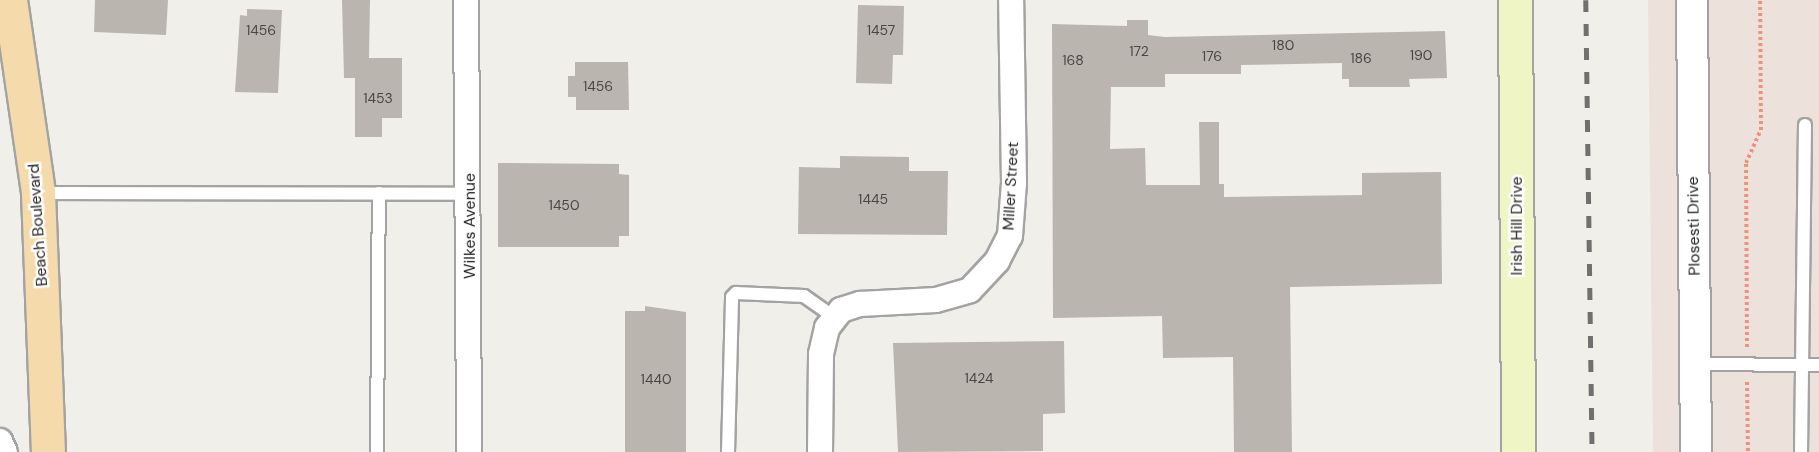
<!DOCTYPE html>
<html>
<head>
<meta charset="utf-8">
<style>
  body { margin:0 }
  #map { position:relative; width:1819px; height:452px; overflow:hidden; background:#f1efea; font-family:"DM Sans",sans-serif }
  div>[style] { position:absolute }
  .military>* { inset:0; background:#ede1db }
  .building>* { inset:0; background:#bbb5af }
  .path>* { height:4px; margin-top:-2px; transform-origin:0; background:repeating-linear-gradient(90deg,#ef927d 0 3px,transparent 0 6px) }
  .roads { filter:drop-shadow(2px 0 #a3a3a3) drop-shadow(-2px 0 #a3a3a3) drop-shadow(0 2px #a3a3a3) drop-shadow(0 -2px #a3a3a3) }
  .service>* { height:12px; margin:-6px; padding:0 6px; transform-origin:6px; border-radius:6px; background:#fff }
  .minor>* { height:24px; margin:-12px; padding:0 12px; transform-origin:12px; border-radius:12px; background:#fff }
  .tertiary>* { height:30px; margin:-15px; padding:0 15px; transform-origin:15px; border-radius:15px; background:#fff }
  .secondary>* { height:33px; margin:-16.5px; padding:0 16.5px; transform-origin:16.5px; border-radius:16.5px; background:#eff5c4 }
  .primary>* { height:33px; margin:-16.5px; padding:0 16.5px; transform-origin:16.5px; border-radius:16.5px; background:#f5dbab }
  .rail>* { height:4.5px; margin-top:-2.25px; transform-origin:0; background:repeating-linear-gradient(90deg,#707070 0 12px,transparent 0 24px) }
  span { translate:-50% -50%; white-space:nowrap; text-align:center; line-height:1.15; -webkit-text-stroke:5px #fff; paint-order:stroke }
  .number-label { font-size:14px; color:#484745 }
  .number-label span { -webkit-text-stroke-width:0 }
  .street-label { font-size:16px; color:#222 }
</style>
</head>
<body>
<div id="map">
  <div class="military">
    <div style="clip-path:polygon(1648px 0,1819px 0,1819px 452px,1653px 452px)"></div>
  </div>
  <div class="building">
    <div style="clip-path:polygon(95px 0,168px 0,166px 35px,94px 32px)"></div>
    <div style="clip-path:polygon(342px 0,370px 0,369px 58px,402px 58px,402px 118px,382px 118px,382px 137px,355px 137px,355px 78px,344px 78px)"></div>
    <div style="clip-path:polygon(858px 5px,904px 6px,903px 55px,893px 55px,892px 84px,856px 83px)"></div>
    <div style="clip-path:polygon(247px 9px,282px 10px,278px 93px,235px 92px,240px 15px,247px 16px)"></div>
    <div style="clip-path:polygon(1127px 20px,1148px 20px,1148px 35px,1165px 37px,1445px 31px,1447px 78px,1409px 79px,1410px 87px,1349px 87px,1349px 79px,1342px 79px,1342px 63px,1241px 65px,1241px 74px,1165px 74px,1165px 87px,1111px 87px,1110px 149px,1145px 148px,1146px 185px,1200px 185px,1199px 122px,1219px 122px,1219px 184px,1224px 184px,1224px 197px,1362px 195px,1362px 173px,1441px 172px,1442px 284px,1290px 287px,1292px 452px,1234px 452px,1233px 357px,1163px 358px,1162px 316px,1053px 318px,1052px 24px,1127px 26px)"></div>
    <div style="clip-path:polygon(575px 62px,628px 62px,629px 110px,576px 110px,576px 97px,568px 97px,568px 76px,575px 76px)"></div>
    <div style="clip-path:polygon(840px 156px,909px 157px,909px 171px,948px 171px,947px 235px,798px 234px,799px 167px,840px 168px)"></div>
    <div style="clip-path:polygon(498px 163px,619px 164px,619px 174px,629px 175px,629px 236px,619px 236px,619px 247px,498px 247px)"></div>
    <div style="clip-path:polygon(645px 306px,686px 312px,686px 452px,625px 452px,625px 311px,645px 311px)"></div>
    <div style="clip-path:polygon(1064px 341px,1065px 413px,1043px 414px,1043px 451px,898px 452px,893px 343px)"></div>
  </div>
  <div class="path">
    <div style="left:1747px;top:347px;width:184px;rotate:-90.3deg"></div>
    <div style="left:1746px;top:163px;width:36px;rotate:-66deg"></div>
    <div style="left:1761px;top:130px;width:130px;rotate:-90.4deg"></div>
    <div style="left:1747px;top:382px;width:70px;rotate:89.2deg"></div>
  </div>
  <div class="roads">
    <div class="service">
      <div style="left:39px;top:193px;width:431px;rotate:0.1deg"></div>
      <div style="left:1695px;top:364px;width:124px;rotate:0.5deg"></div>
      <div style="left:377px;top:452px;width:259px;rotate:-89.6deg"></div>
      <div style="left:728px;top:452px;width:155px;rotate:-88.5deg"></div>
      <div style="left:732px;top:297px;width:6px;rotate:-45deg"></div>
      <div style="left:736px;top:293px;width:68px;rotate:2.5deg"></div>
      <div style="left:804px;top:296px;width:38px;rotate:35deg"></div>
      <div style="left:1801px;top:452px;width:327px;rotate:-89.3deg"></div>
    </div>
    <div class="minor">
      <div style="left:466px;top:0;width:452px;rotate:89.6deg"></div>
      <div style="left:0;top:441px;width:12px;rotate:66deg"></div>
      <div style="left:820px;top:452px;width:98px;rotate:-89.4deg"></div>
      <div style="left:821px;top:354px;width:27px;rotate:-77deg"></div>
      <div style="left:827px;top:328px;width:23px;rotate:-52deg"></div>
      <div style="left:841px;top:310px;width:20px;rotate:-18deg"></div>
      <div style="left:860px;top:304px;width:76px;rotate:-3deg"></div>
      <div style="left:936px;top:300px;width:35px;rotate:-16deg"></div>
      <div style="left:970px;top:290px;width:40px;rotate:-47deg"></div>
      <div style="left:997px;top:261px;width:28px;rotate:-63deg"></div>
      <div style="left:1010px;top:236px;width:53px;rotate:-85.7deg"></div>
      <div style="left:1014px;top:183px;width:183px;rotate:-90.9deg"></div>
    </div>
    <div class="tertiary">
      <div style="left:1692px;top:0;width:452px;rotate:89.5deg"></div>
    </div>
    <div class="secondary">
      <div style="left:1515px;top:0;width:452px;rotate:89.6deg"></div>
    </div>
    <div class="primary">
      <div style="left:10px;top:0;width:195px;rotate:81.7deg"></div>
      <div style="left:38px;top:193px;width:259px;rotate:87.8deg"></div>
    </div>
  </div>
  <div class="rail">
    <div style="left:1586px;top:0;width:452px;rotate:89.2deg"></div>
  </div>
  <div class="number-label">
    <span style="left:261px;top:30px">1456</span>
    <span style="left:881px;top:30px">1457</span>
    <span style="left:1283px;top:45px">180</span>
    <span style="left:1139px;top:51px">172</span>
    <span style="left:1421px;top:55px">190</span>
    <span style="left:1212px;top:56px">176</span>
    <span style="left:1361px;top:58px">186</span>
    <span style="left:1073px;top:60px">168</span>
    <span style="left:598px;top:86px">1456</span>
    <span style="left:378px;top:98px">1453</span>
    <span style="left:873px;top:199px">1445</span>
    <span style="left:564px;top:205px">1450</span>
    <span style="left:979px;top:378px">1424</span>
    <span style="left:656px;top:379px">1440</span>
  </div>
  <div class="street-label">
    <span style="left:1011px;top:186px;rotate:-87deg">Miller Street</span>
    <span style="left:38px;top:225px;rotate:-94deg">Beach Boulevard</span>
    <span style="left:470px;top:226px;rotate:-90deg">Wilkes Avenue</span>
    <span style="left:1517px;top:226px;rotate:-90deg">Irish Hill Drive</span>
    <span style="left:1694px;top:226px;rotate:-91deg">Plosesti Drive</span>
  </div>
</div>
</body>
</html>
